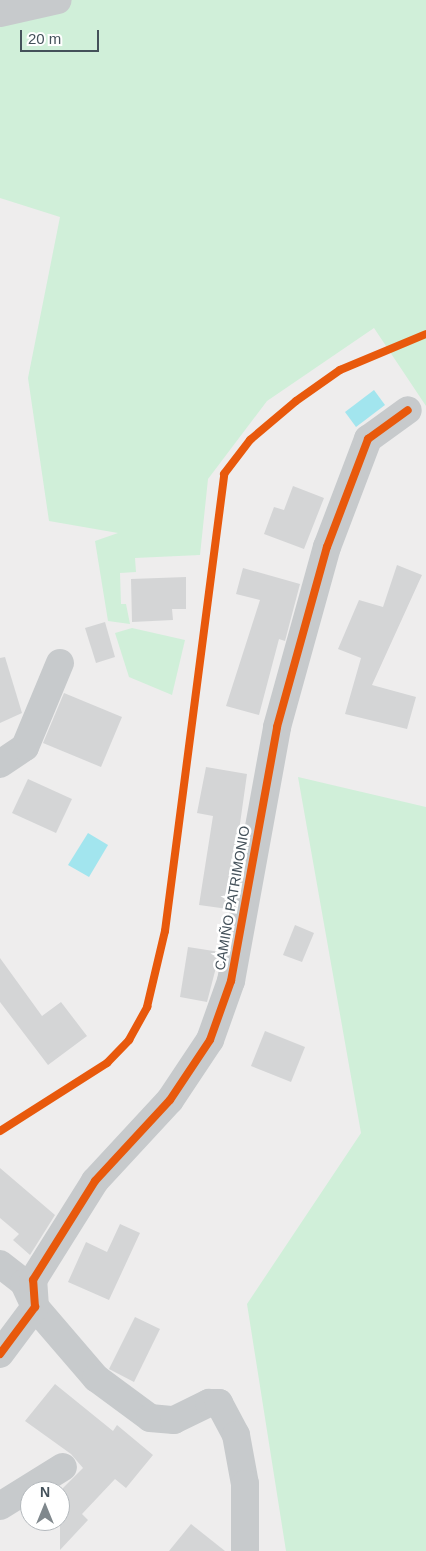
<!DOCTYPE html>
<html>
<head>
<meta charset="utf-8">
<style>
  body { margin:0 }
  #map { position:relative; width:426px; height:1551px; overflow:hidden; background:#eeeded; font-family:Arial,sans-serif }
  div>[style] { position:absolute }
  .green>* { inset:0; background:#d0efd9 }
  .water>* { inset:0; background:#a2e5ee }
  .building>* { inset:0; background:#d4d5d6 }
  .minor>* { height:28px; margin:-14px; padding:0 14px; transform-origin:14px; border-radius:14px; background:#c7cacc }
  .cycleway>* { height:8px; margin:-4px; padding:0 4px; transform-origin:4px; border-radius:4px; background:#e8590c }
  span { translate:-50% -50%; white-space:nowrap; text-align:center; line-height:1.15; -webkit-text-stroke:5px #fff; paint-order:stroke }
  .street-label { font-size:14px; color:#44515a }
  .north { position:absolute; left:20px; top:1481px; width:50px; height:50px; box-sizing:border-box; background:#fff; border:1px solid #b4b9bd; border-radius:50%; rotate:0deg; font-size:14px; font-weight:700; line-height:20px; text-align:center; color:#44515a }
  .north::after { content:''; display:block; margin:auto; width:18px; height:22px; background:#80888d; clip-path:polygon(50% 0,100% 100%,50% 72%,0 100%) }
  .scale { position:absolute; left:20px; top:30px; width:79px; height:22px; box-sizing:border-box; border:2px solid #44515a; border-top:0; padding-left:6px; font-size:15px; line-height:18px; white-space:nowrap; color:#44515a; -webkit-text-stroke:4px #fff; paint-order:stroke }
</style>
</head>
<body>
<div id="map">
  <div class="green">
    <div style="clip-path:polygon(0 0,426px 0,426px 406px,374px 328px,267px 401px,208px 479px,200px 555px,135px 558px,136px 572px,120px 573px,121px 604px,126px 604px,130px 624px,108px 621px,95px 541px,118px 533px,49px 521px,28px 378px,60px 217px,0 198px)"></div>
    <div style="clip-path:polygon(132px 628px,185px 640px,172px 695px,129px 677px,115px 633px)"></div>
    <div style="clip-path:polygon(298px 777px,426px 807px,426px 1551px,286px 1551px,247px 1304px,361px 1133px)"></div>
  </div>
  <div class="water">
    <div style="clip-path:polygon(374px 390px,385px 405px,356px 427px,345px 412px)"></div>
    <div style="clip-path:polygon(88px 833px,108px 845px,89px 877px,68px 865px)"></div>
  </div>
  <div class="building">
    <div style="clip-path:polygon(293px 486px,324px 498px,304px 549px,264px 534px,274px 507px,284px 510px)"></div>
    <div style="clip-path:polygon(397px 565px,422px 575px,372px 685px,416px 697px,407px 729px,345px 714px,361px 658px,338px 649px,359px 600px,383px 607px)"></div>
    <div style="clip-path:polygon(243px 568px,300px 584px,285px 641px,279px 639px,259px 715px,226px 706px,260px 600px,236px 594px)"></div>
    <div style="clip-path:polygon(186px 577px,186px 609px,172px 609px,173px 620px,132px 622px,131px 579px)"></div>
    <div style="clip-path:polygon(105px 622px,115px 657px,96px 663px,85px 628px)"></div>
    <div style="clip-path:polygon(5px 657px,22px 713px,0 723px,0 658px)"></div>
    <div style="clip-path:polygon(64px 693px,122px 717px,101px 767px,43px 743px)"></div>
    <div style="clip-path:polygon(206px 767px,247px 774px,228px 909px,199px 905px,213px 816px,197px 813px)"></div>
    <div style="clip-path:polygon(28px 779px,72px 799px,56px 833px,12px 813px)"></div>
    <div style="clip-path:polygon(295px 925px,314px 933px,302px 962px,283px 955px)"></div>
    <div style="clip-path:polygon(188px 947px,220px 952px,207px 1002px,180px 997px)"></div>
    <div style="clip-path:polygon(0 958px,42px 1016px,61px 1002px,87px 1036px,48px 1065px,0 1002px)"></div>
    <div style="clip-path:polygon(265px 1031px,305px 1047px,291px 1082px,251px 1066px)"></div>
    <div style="clip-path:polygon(0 1168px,55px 1215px,30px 1255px,13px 1240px,19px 1234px,0 1218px)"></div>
    <div style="clip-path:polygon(120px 1224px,140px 1233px,109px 1300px,68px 1282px,86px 1242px,107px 1252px)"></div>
    <div style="clip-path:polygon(135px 1317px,160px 1329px,134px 1382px,109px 1369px)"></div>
    <div style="clip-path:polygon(55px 1384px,113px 1431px,117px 1425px,153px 1455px,126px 1488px,115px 1479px,82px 1514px,88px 1520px,60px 1550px,60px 1491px,83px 1468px,71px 1454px,25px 1421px)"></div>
    <div style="clip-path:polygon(191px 1524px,225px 1551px,169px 1551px)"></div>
  </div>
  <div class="minor">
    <div style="left:0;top:13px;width:59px;rotate:-12.6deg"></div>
    <div style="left:0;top:764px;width:30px;rotate:-34deg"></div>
    <div style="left:25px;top:747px;width:91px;rotate:-67.4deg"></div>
    <div style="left:0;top:1264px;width:31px;rotate:38deg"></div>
    <div style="left:24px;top:1283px;width:26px;rotate:65deg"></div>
    <div style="left:35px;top:1307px;width:94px;rotate:49.3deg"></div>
    <div style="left:96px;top:1378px;width:67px;rotate:36.5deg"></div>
    <div style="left:150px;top:1418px;width:24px;rotate:5deg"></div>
    <div style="left:174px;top:1420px;width:39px;rotate:-26deg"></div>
    <div style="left:209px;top:1403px;width:10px"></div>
    <div style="left:219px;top:1403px;width:36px;rotate:62deg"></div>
    <div style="left:236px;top:1435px;width:50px;rotate:79.6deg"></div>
    <div style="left:245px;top:1484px;width:67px;rotate:90deg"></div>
    <div style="left:0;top:1354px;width:59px;rotate:-53.3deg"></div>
    <div style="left:35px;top:1307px;width:27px;rotate:-94deg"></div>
    <div style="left:33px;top:1280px;width:117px;rotate:-57.9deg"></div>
    <div style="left:95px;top:1181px;width:110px;rotate:-47.2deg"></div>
    <div style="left:170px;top:1100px;width:72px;rotate:-56.3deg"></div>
    <div style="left:210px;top:1040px;width:63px;rotate:-70.4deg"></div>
    <div style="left:231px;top:981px;width:258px;rotate:-79.7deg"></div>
    <div style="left:277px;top:727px;width:187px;rotate:-74.5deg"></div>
    <div style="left:327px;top:547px;width:116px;rotate:-69.2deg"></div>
    <div style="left:368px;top:439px;width:49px;rotate:-35.9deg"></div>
    <div style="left:0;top:1506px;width:74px;rotate:-31.8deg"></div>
  </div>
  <div class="cycleway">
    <div style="left:0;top:1131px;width:127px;rotate:-32.4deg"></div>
    <div style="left:107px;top:1063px;width:32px;rotate:-46deg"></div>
    <div style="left:129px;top:1040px;width:38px;rotate:-61deg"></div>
    <div style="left:147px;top:1007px;width:78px;rotate:-76.7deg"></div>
    <div style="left:165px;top:931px;width:461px;rotate:-82.6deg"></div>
    <div style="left:224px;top:474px;width:43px;rotate:-52.6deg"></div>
    <div style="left:250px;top:440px;width:60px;rotate:-40.3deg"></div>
    <div style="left:296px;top:401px;width:54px;rotate:-35.2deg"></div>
    <div style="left:340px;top:370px;width:93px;rotate:-22.7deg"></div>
    <div style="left:0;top:1354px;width:59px;rotate:-53.3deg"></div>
    <div style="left:35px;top:1307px;width:27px;rotate:-94deg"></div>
    <div style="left:33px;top:1280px;width:117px;rotate:-57.9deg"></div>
    <div style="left:95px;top:1181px;width:110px;rotate:-47.2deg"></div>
    <div style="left:170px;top:1100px;width:72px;rotate:-56.3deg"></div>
    <div style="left:210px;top:1040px;width:63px;rotate:-70.4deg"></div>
    <div style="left:231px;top:981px;width:258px;rotate:-79.7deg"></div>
    <div style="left:277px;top:727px;width:187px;rotate:-74.5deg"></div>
    <div style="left:327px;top:547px;width:116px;rotate:-69.2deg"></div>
    <div style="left:368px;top:439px;width:49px;rotate:-35.9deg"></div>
  </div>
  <div class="street-label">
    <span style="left:232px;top:898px;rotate:-80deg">CAMIÑO PATRIMONIO</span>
  </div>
  <div class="north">N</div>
  <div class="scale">20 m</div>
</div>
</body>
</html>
